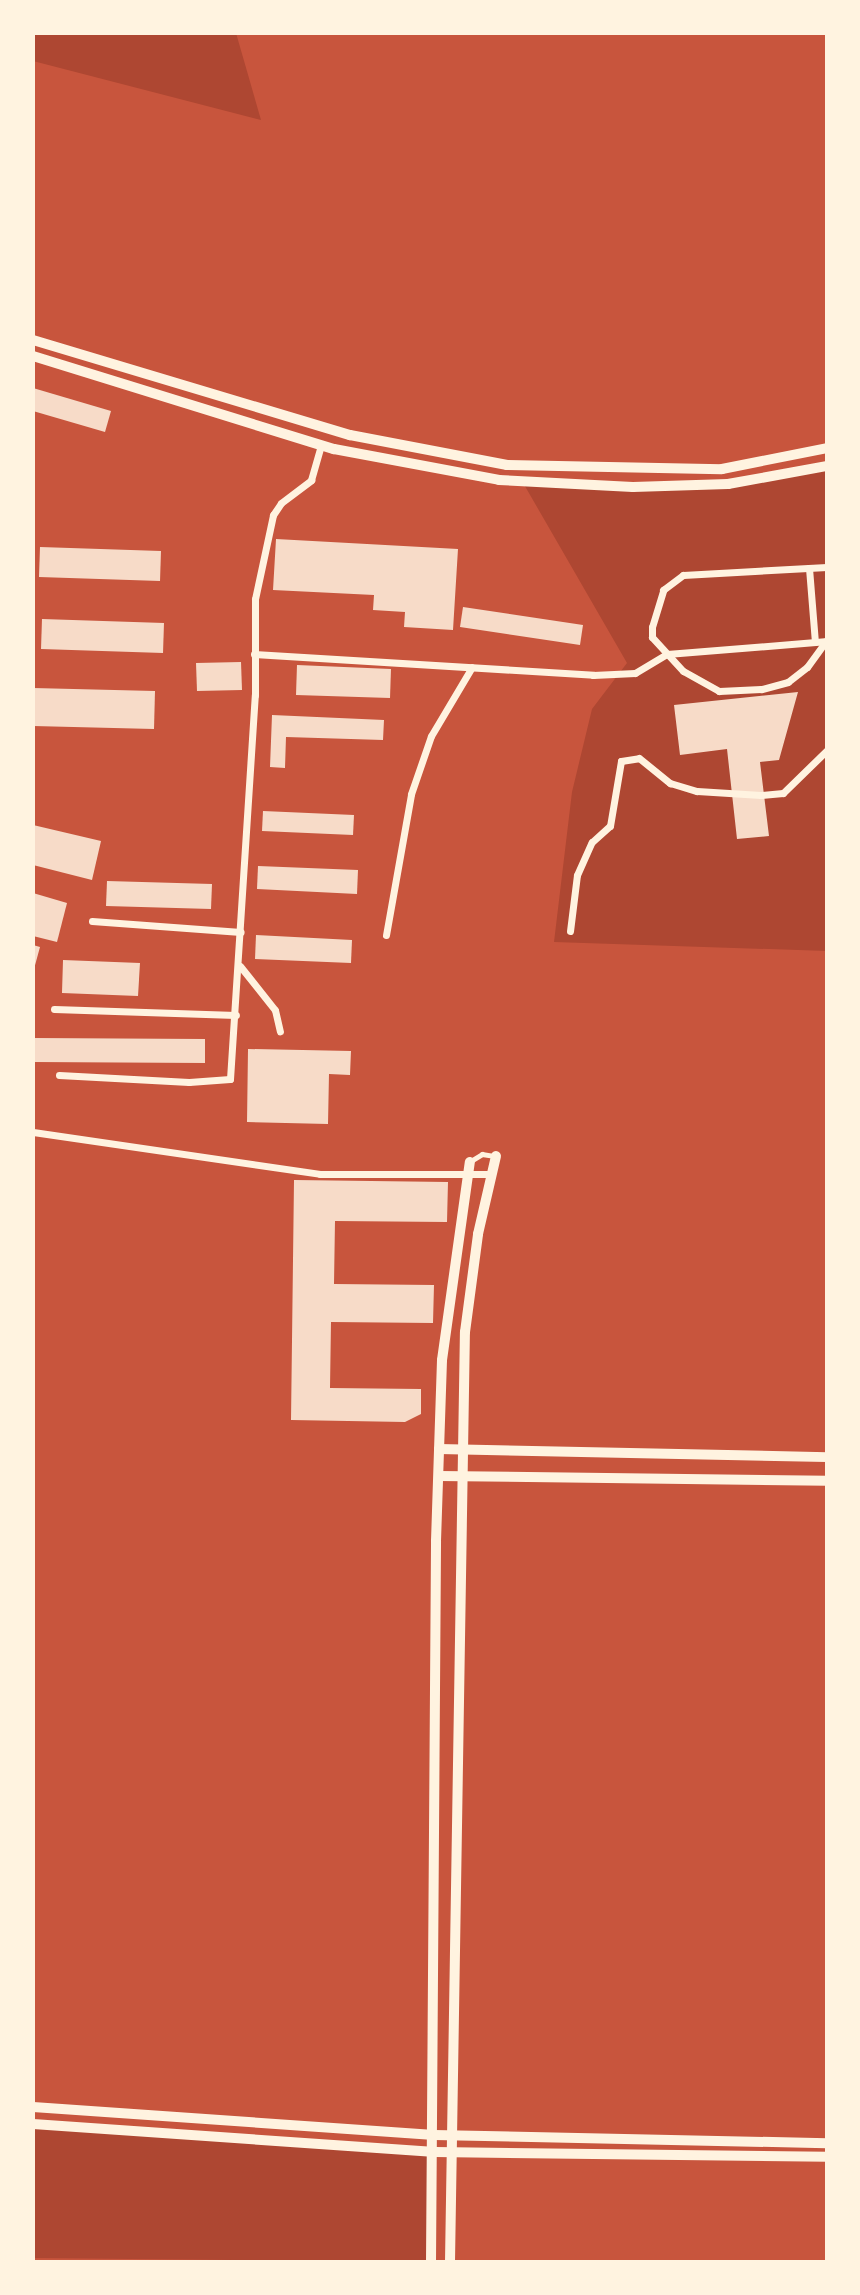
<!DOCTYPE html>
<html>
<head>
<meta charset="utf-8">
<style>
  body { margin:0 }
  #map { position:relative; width:860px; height:2295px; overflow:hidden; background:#c8553d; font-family:"Noto Sans",sans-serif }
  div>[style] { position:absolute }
  .green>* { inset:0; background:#ae4732 }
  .building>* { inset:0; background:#f7dbc8 }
  .service>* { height:4.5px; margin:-2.25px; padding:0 2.25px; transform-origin:2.25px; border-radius:2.25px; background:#fff3e0 }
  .minor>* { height:7px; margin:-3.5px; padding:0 3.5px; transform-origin:3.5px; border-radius:3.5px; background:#fff3e0 }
  .tertiary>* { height:10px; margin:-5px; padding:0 5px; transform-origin:5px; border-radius:5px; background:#fff3e0 }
  .secondary>* { height:10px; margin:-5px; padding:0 5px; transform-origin:5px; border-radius:5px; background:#fff3e0 }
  span { translate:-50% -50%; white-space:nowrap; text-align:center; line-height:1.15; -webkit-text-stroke:5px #fff3e0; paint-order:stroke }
  .frame { position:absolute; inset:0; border:35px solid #fff3e0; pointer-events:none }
</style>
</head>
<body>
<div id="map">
  <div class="green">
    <div style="clip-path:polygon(33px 33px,236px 33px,261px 120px,33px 61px)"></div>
    <div style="clip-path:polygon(827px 466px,827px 951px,554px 942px,572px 792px,592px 709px,627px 663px,522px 481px,728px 484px)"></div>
    <div style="clip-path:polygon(33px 2124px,435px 2152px,431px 2262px,33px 2258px)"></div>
  </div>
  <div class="building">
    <div style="clip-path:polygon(33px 388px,111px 411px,105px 432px,33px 411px)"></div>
    <div style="clip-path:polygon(276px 539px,458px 549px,453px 630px,404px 627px,405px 612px,373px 610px,374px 595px,273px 590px)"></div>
    <div style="clip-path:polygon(40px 547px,161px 551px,160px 581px,39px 577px)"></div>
    <div style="clip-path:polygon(463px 607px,583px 625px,580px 645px,460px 627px)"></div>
    <div style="clip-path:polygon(42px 619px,164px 623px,163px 653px,41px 649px)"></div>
    <div style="clip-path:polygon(241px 662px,242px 690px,197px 691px,196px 663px)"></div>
    <div style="clip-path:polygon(297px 665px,391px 669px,390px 698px,296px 695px)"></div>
    <div style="clip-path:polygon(33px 688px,155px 691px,154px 729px,33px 726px)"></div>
    <div style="clip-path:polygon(798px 692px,779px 760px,760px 762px,769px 836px,737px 839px,727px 749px,680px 755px,674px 705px)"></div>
    <div style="clip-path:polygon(272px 715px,384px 720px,383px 740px,286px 737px,285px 768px,270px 767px)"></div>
    <div style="clip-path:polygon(263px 811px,354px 815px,353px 835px,262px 831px)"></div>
    <div style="clip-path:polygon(33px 825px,101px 841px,92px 880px,33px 865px)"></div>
    <div style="clip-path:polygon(258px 866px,358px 870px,357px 894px,257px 889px)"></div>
    <div style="clip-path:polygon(107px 881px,212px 884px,211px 909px,106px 906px)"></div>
    <div style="clip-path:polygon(33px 893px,67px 903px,57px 942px,33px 936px)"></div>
    <div style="clip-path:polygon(256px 935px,352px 940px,351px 963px,255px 959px)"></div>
    <div style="clip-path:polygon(33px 945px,40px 947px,34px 969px,33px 969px)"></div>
    <div style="clip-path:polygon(63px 960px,140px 963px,138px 996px,62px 993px)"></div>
    <div style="clip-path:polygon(33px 1038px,205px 1039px,205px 1063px,33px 1062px)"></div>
    <div style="clip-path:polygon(248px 1049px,351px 1051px,350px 1075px,329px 1074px,328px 1124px,247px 1122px)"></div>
    <div style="clip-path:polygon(294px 1180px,448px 1182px,447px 1222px,335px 1221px,334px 1284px,434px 1285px,433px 1323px,331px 1322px,330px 1388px,421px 1389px,421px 1414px,405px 1422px,291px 1420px)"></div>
  </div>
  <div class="service">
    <div style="left:471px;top:1161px;width:13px;rotate:-32deg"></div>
    <div style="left:482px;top:1154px;width:13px;rotate:9deg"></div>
  </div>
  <div class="minor">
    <div style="left:809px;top:568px;width:74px;rotate:85.4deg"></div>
    <div style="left:826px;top:641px;width:32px;rotate:126deg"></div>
    <div style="left:807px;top:667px;width:24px;rotate:142deg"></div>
    <div style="left:788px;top:682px;width:28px;rotate:165deg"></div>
    <div style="left:761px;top:689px;width:42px;rotate:177.3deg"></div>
    <div style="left:719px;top:691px;width:41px;rotate:-150.9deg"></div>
    <div style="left:683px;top:671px;width:46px;rotate:-132.4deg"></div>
    <div style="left:652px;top:637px;width:10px;rotate:-90deg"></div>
    <div style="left:652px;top:627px;width:39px;rotate:-73deg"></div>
    <div style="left:663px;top:590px;width:25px;rotate:-37deg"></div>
    <div style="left:683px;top:575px;width:144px;rotate:-3.2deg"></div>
    <div style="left:254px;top:654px;width:340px;rotate:3.5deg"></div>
    <div style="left:593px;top:675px;width:42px;rotate:-2.7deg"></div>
    <div style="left:635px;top:673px;width:37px;rotate:-31deg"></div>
    <div style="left:667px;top:654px;width:161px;rotate:-4.6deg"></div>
    <div style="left:92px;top:921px;width:149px;rotate:4.2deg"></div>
    <div style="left:570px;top:931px;width:56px;rotate:-82.9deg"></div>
    <div style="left:577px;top:875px;width:36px;rotate:-66deg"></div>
    <div style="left:592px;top:842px;width:24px;rotate:-42deg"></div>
    <div style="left:610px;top:826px;width:66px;rotate:-80.4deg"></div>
    <div style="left:621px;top:761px;width:18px;rotate:-9deg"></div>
    <div style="left:639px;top:758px;width:40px;rotate:39deg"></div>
    <div style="left:670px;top:783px;width:28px;rotate:17deg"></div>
    <div style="left:697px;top:791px;width:64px;rotate:3.6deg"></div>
    <div style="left:761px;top:795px;width:22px;rotate:-5deg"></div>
    <div style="left:783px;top:793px;width:62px;rotate:-44.3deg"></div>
    <div style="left:386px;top:935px;width:143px;rotate:-79.9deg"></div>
    <div style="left:411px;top:794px;width:61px;rotate:-71deg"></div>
    <div style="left:431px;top:736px;width:80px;rotate:-59.3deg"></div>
    <div style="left:240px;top:966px;width:56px;rotate:51.5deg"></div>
    <div style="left:275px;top:1010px;width:22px;rotate:77deg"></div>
    <div style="left:54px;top:1009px;width:182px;rotate:1.9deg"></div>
    <div style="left:59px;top:1075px;width:130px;rotate:3.1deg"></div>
    <div style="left:189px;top:1082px;width:41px;rotate:-4.2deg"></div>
    <div style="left:230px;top:1079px;width:385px;rotate:-86.3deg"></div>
    <div style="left:255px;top:695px;width:96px;rotate:-90deg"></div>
    <div style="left:255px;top:599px;width:86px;rotate:-77.9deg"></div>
    <div style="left:273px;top:515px;width:14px;rotate:-56deg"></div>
    <div style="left:281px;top:503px;width:38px;rotate:-37deg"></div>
    <div style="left:311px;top:480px;width:36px;rotate:-74deg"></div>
    <div style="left:33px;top:1132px;width:290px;rotate:8.3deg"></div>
    <div style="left:320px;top:1174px;width:172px"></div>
  </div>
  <div class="tertiary">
    <div style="left:439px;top:1449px;width:388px;rotate:1.2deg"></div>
    <div style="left:439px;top:1476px;width:388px;rotate:0.7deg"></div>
    <div style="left:33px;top:2107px;width:402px;rotate:4deg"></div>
    <div style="left:434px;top:2135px;width:393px;rotate:1.2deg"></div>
    <div style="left:33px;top:2124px;width:403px;rotate:4deg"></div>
    <div style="left:435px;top:2152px;width:392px;rotate:0.7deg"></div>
    <div style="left:431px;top:2262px;width:721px;rotate:-89.6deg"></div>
    <div style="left:436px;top:1541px;width:181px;rotate:-88.1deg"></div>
    <div style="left:442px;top:1360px;width:200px;rotate:-82deg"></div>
    <div style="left:450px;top:2262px;width:930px;rotate:-89.08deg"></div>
    <div style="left:465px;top:1332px;width:99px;rotate:-82.4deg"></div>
    <div style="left:478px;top:1234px;width:80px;rotate:-77deg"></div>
  </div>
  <div class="secondary">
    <div style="left:33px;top:340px;width:331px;rotate:16.7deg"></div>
    <div style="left:350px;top:435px;width:160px;rotate:10.8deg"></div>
    <div style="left:507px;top:465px;width:215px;rotate:1.1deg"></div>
    <div style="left:722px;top:469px;width:107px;rotate:-11.3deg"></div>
    <div style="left:33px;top:356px;width:315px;rotate:17.2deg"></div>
    <div style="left:334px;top:449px;width:168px;rotate:10.6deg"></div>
    <div style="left:499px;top:480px;width:134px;rotate:3deg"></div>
    <div style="left:633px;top:487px;width:95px;rotate:-1.8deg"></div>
    <div style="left:728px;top:484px;width:101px;rotate:-10.3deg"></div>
  </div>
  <div class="frame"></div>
</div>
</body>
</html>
